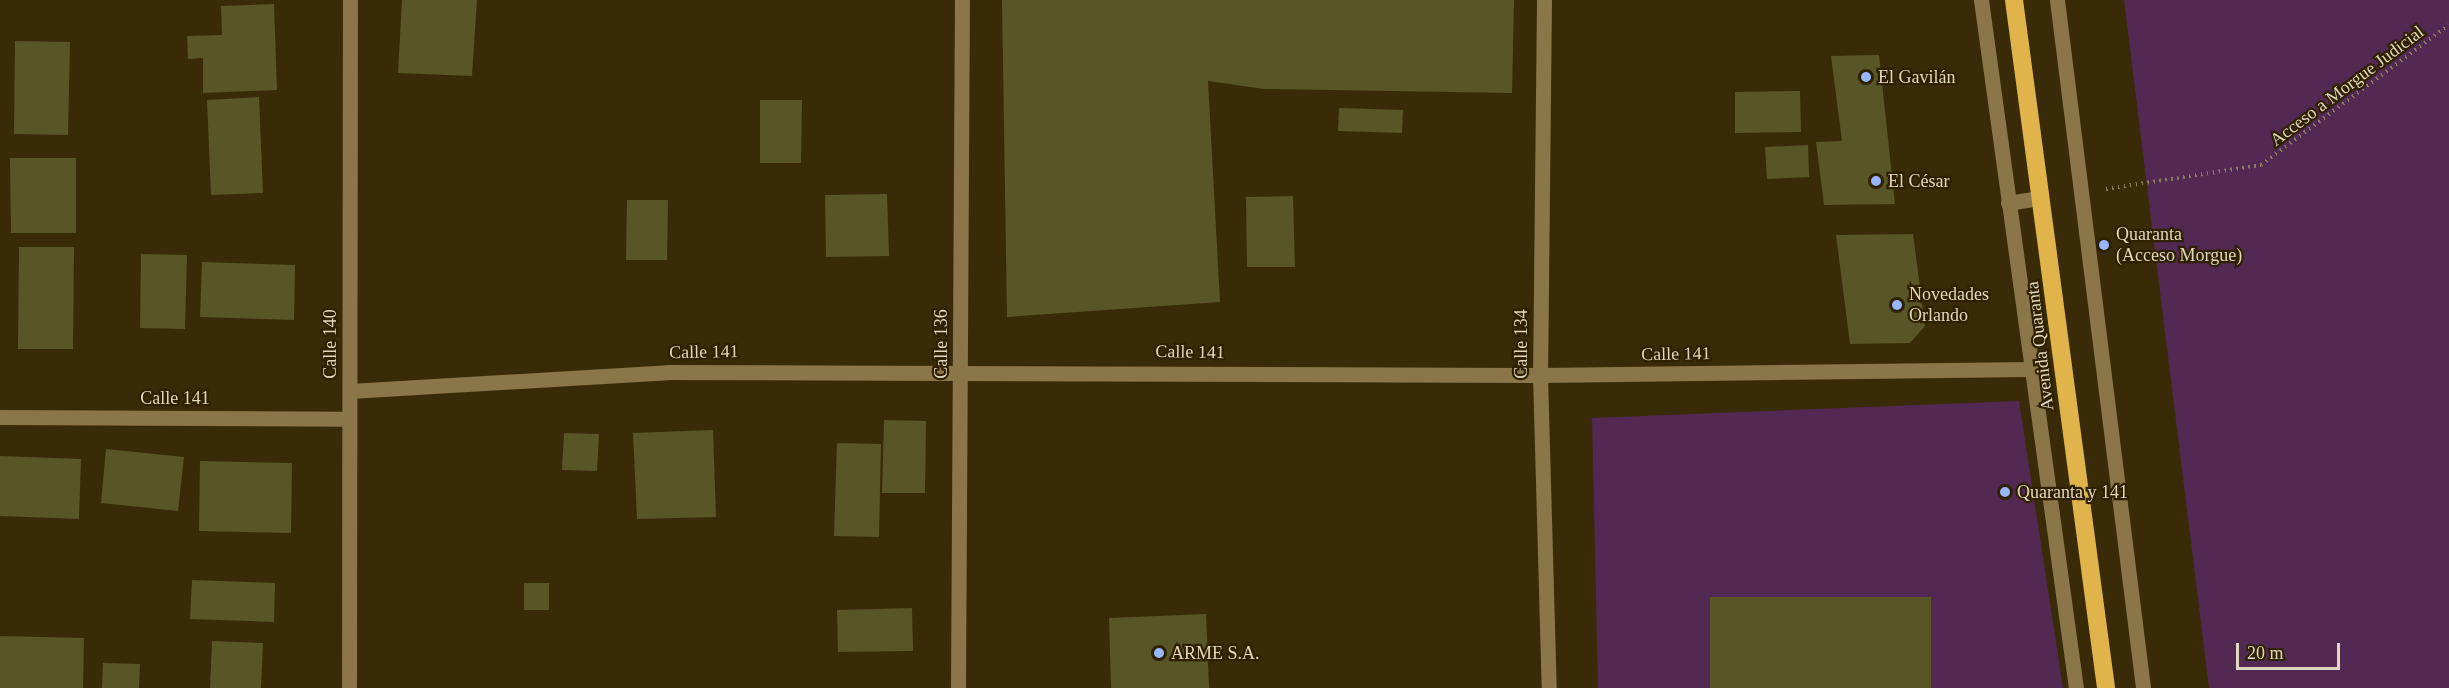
<!DOCTYPE html>
<html>
<head>
<meta charset="utf-8">
<style>
  body { margin:0 }
  #map { position:relative; width:2449px; height:688px; overflow:hidden; background:#392b08; font-family:Georgia,serif }
  div>[style] { position:absolute }
  .green>* { inset:0; background:#512952 }
  .building>* { inset:0; background:#585527 }
  .path>* { height:4px; margin-top:-2px; transform-origin:0; background:repeating-linear-gradient(90deg,#897c5f 0 1.5px,transparent 0 6px) }
  .minor>* { height:15px; margin:-7.5px; padding:0 7.5px; transform-origin:7.5px; border-radius:7.5px; background:#8a7649 }
  .highway>* { height:18px; margin:-9px; padding:0 9px; transform-origin:9px; border-radius:9px; background:#e0b44b }
  .dots>* { width:16px; height:16px; translate:-50% -50%; box-sizing:border-box; border:3px solid #2f2100; border-radius:50% }
  span { translate:-50% -50%; white-space:nowrap; text-align:center; line-height:1.15; -webkit-text-stroke:4.5px #2f2100; paint-order:stroke }
  .poi-label { font-size:18px; color:#e1d6bf }
  .left { translate:0 -50%; text-align:left }
  .street-label { font-size:18px; color:#e1d6bf }
  .scale { position:absolute; left:2236px; top:643px; width:104px; height:27px; box-sizing:border-box; border:3px solid #e1d6bf; border-top:0; padding-left:8px; font-size:18px; line-height:21px; white-space:nowrap; color:#e1d6bf; -webkit-text-stroke:4px #2f2100; paint-order:stroke }
</style>
</head>
<body>
<div id="map">
  <div class="green">
    <div style="clip-path:polygon(2124px 0,2449px 0,2449px 688px,2209px 688px)"></div>
    <div style="clip-path:polygon(2019px 401px,2063px 688px,1598px 688px,1592px 418px)"></div>
  </div>
  <div class="building">
    <div style="clip-path:polygon(402px 0,477px 0,472px 76px,398px 73px)"></div>
    <div style="clip-path:polygon(1002px 0,1514px 0,1512px 93px,1264px 89px,1208px 81px,1220px 302px,1007px 317px)"></div>
    <div style="clip-path:polygon(274px 4px,277px 90px,203px 93px,203px 58px,188px 59px,187px 36px,222px 35px,221px 6px)"></div>
    <div style="clip-path:polygon(15px 41px,70px 42px,68px 135px,14px 134px)"></div>
    <div style="clip-path:polygon(1879px 55px,1895px 204px,1824px 205px,1816px 142px,1842px 141px,1831px 56px)"></div>
    <div style="clip-path:polygon(1800px 91px,1801px 132px,1735px 133px,1735px 92px)"></div>
    <div style="clip-path:polygon(259px 97px,263px 193px,211px 195px,207px 100px)"></div>
    <div style="clip-path:polygon(760px 100px,802px 100px,801px 163px,760px 163px)"></div>
    <div style="clip-path:polygon(1339px 108px,1403px 110px,1402px 133px,1338px 131px)"></div>
    <div style="clip-path:polygon(1808px 145px,1809px 177px,1767px 179px,1765px 147px)"></div>
    <div style="clip-path:polygon(10px 158px,76px 158px,76px 233px,11px 233px)"></div>
    <div style="clip-path:polygon(887px 194px,889px 256px,826px 257px,825px 195px)"></div>
    <div style="clip-path:polygon(1293px 196px,1295px 267px,1247px 267px,1246px 197px)"></div>
    <div style="clip-path:polygon(627px 200px,668px 200px,667px 260px,626px 260px)"></div>
    <div style="clip-path:polygon(1913px 234px,1925px 326px,1910px 343px,1850px 344px,1836px 235px)"></div>
    <div style="clip-path:polygon(19px 247px,74px 247px,73px 349px,18px 349px)"></div>
    <div style="clip-path:polygon(141px 254px,187px 255px,185px 329px,140px 328px)"></div>
    <div style="clip-path:polygon(202px 262px,295px 265px,294px 320px,200px 317px)"></div>
    <div style="clip-path:polygon(884px 420px,926px 421px,925px 493px,882px 493px)"></div>
    <div style="clip-path:polygon(713px 430px,716px 517px,637px 519px,633px 433px)"></div>
    <div style="clip-path:polygon(564px 433px,599px 434px,597px 471px,562px 470px)"></div>
    <div style="clip-path:polygon(837px 443px,881px 444px,879px 537px,834px 536px)"></div>
    <div style="clip-path:polygon(106px 449px,184px 457px,178px 511px,101px 503px)"></div>
    <div style="clip-path:polygon(0 456px,81px 459px,79px 519px,0 516px)"></div>
    <div style="clip-path:polygon(200px 461px,292px 463px,291px 533px,199px 531px)"></div>
    <div style="clip-path:polygon(192px 580px,275px 583px,274px 622px,190px 619px)"></div>
    <div style="clip-path:polygon(524px 583px,549px 583px,549px 610px,524px 610px)"></div>
    <div style="clip-path:polygon(1710px 597px,1931px 597px,1931px 688px,1710px 688px)"></div>
    <div style="clip-path:polygon(912px 608px,913px 651px,838px 652px,837px 610px)"></div>
    <div style="clip-path:polygon(1206px 614px,1209px 688px,1111px 688px,1109px 618px)"></div>
    <div style="clip-path:polygon(0 636px,84px 638px,83px 688px,0 688px)"></div>
    <div style="clip-path:polygon(212px 641px,263px 643px,261px 688px,210px 688px)"></div>
    <div style="clip-path:polygon(103px 663px,140px 664px,139px 688px,102px 688px)"></div>
  </div>
  <div class="path">
    <div style="left:2106px;top:189px;width:157px;rotate:-8.8deg"></div>
    <div style="left:2261px;top:165px;width:234px;rotate:-36.7deg"></div>
  </div>
  <div class="minor">
    <div style="left:1544px;top:0;width:375px;rotate:90.6deg"></div>
    <div style="left:1540px;top:375px;width:313px;rotate:88.4deg"></div>
    <div style="left:1981px;top:0;width:695px;rotate:82.14deg"></div>
    <div style="left:2057px;top:0;width:693px;rotate:82.87deg"></div>
    <div style="left:2008px;top:203px;width:33px;rotate:-9deg"></div>
    <div style="left:350px;top:391px;width:318px;rotate:-3.4deg"></div>
    <div style="left:667px;top:372px;width:873px;rotate:0.2deg"></div>
    <div style="left:1540px;top:375px;width:491px;rotate:-0.7deg"></div>
    <div style="left:0;top:417px;width:349px;rotate:0.3deg"></div>
    <div style="left:349px;top:688px;width:688px;rotate:-89.92deg"></div>
    <div style="left:958px;top:688px;width:688px;rotate:-89.67deg"></div>
  </div>
  <div class="highway">
    <div style="left:2014px;top:0;width:694px;rotate:82.38deg"></div>
  </div>
  <div class="dots">
    <div style="left:1866px;top:77px;background:#97b6fd"></div>
    <div style="left:1876px;top:181px;background:#97b6fd"></div>
    <div style="left:2104px;top:245px;background:#97b6fd"></div>
    <div style="left:1897px;top:305px;background:#97b6fd"></div>
    <div style="left:2005px;top:492px;background:#97b6fd"></div>
    <div style="left:1159px;top:653px;background:#97b6fd"></div>
  </div>
  <div class="poi-label">
    <span class="left" style="left:1878px;top:77px">El Gavilán</span>
    <span class="left" style="left:1888px;top:181px">El César</span>
    <span class="left" style="left:2116px;top:245px">Quaranta<br>(Acceso Morgue)</span>
    <span class="left" style="left:1909px;top:305px">Novedades<br>Orlando</span>
    <span class="left" style="left:2017px;top:492px">Quaranta y 141</span>
    <span class="left" style="left:1171px;top:653px">ARME S.A.</span>
  </div>
  <div class="street-label">
    <span style="left:2347px;top:86px;rotate:-37deg">Acceso a Morgue Judicial</span>
    <span style="left:330px;top:344px;rotate:-90deg">Calle 140</span>
    <span style="left:941px;top:344px;rotate:-90deg">Calle 136</span>
    <span style="left:1521px;top:344px;rotate:-90deg">Calle 134</span>
    <span style="left:2040px;top:346px;rotate:-97deg">Avenida Quaranta</span>
    <span style="left:704px;top:352px;rotate:-1deg">Calle 141</span>
    <span style="left:1190px;top:352px;rotate:1deg">Calle 141</span>
    <span style="left:1676px;top:354px;rotate:-1deg">Calle 141</span>
    <span style="left:175px;top:398px">Calle 141</span>
  </div>
  <div class="scale">20 m</div>
</div>
</body>
</html>
